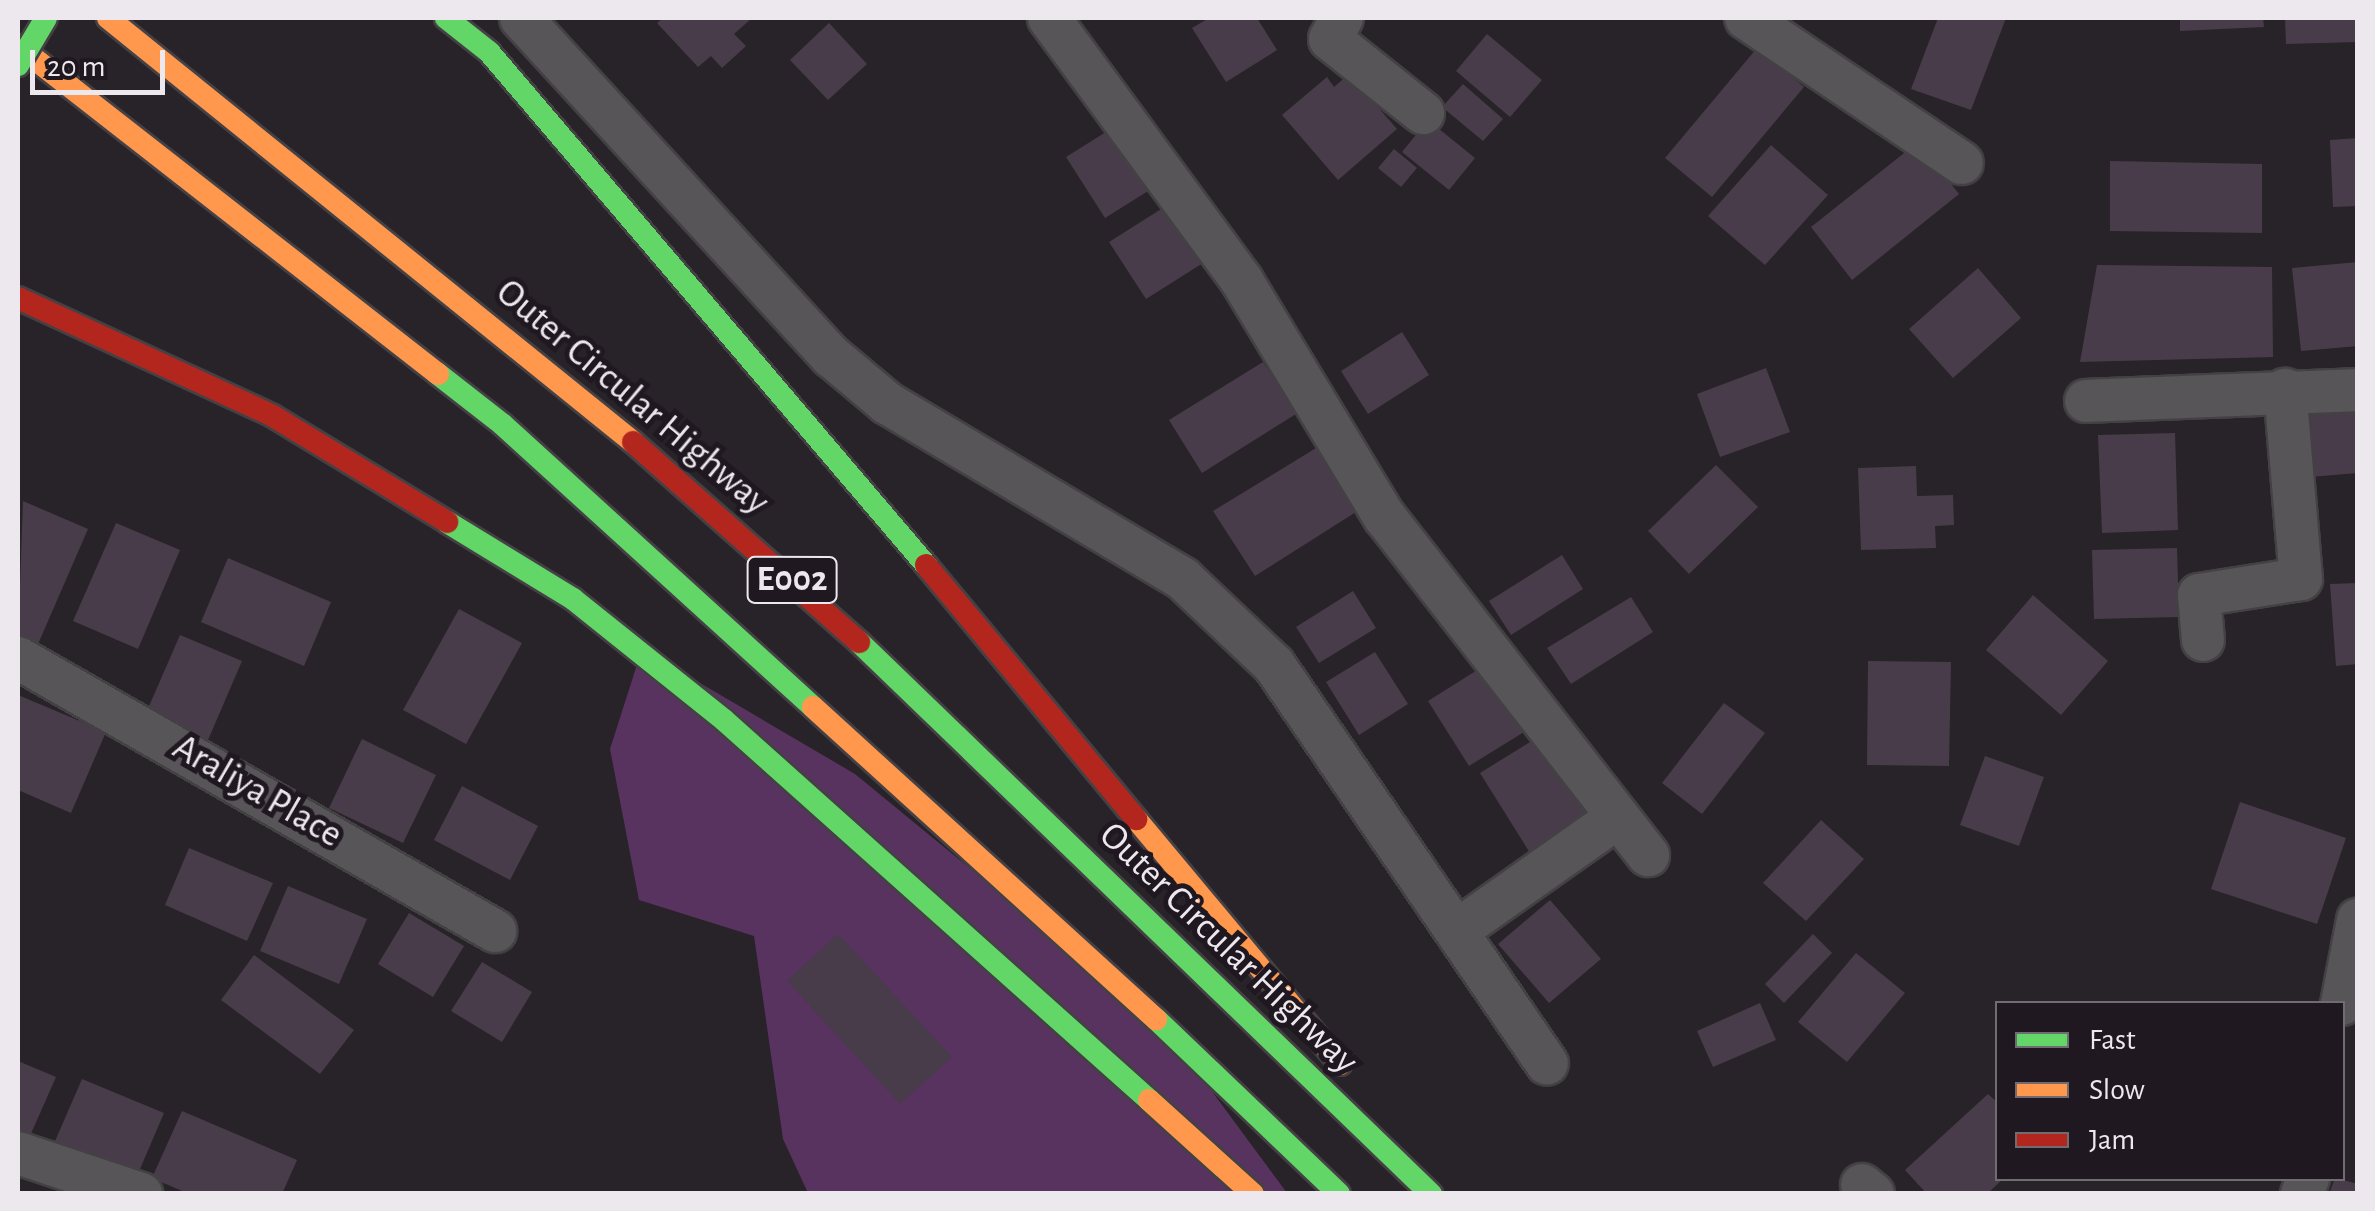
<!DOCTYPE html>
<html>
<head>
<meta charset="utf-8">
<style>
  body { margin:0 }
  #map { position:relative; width:2375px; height:1211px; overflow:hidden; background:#282328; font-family:"Alegreya Sans",sans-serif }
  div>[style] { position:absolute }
  .green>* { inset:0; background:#58335f }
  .building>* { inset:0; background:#483c4a }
  .roads { filter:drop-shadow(2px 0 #444145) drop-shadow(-2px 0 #444145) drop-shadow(0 2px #444145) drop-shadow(0 -2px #444145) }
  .street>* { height:42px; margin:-21px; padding:0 21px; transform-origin:21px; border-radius:21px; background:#585559 }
  .fast>* { height:22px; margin:-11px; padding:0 11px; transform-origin:11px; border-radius:11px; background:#63d668 }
  .slow>* { height:22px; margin:-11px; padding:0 11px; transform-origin:11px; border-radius:11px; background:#ff974d }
  .jam>* { height:22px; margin:-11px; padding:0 11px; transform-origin:11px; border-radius:11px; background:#b3261e }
  .bridges { filter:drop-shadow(2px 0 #444145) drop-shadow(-2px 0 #444145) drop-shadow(0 2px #444145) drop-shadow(0 -2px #444145) }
  .fast-bridge>* { height:22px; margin:-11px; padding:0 11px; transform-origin:11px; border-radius:11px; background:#63d668 }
  span { translate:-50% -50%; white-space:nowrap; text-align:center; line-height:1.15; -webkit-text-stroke:10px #1f1820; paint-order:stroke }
  .shield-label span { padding:2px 8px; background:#1f1820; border:2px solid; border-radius:8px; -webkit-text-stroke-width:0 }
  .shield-label { font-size:35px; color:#ede8ee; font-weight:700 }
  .street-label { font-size:38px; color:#ede8ee }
  .frame { position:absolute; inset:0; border:20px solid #ede8ee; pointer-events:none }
  .legend { position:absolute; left:1995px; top:1001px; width:350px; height:180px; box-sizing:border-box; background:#1f1820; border:2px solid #716b72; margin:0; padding:12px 18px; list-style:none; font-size:30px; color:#ede8ee }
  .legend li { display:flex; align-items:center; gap:20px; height:50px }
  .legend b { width:50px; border:2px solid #716b72 }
  .scale { position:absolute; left:30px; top:50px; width:135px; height:45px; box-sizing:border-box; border:5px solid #ede8ee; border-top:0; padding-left:12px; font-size:30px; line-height:35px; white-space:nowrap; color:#ede8ee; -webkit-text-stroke:8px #1f1820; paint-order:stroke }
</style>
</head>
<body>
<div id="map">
  <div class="green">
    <div style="clip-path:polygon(642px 649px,855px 774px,1166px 1029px,1287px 1193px,808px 1193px,783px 1139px,754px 936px,639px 900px,610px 749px)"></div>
  </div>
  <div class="building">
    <div style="clip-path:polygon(663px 18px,752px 18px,734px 34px,746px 46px,722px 68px,711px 56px,698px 67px,657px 23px)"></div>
    <div style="clip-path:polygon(1209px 18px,1257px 18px,1277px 50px,1226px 82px,1192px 28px)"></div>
    <div style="clip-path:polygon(1938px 18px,2006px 18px,1971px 110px,1911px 89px)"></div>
    <div style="clip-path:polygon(2180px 18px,2263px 18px,2264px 27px,2180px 31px)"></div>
    <div style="clip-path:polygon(2285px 18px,2358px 18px,2358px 42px,2286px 44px)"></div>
    <div style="clip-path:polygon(829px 23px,867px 64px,828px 100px,790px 60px)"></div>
    <div style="clip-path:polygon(1487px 34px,1542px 80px,1510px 117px,1456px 71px)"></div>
    <div style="clip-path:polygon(1757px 48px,1804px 87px,1712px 197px,1665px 158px)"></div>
    <div style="clip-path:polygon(1349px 74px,1397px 129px,1338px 180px,1282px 115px,1327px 77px,1334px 87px)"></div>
    <div style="clip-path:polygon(1463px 84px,1503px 119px,1483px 141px,1442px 107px)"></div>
    <div style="clip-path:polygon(1428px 120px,1475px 158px,1449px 190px,1402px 152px)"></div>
    <div style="clip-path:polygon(1122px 122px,1161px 183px,1105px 218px,1066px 157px)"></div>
    <div style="clip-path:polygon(2358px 138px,2358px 206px,2333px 207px,2330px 140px)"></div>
    <div style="clip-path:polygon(1918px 142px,1959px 194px,1852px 280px,1811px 227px)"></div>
    <div style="clip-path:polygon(1771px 145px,1828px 195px,1765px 265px,1708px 216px)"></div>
    <div style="clip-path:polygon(1394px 149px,1417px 168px,1401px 187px,1378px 168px)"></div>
    <div style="clip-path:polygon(2110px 161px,2262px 164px,2262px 233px,2110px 231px)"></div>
    <div style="clip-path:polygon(1166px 206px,1203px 263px,1146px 299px,1109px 242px)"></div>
    <div style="clip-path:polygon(2358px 262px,2358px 346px,2301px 351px,2292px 268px)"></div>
    <div style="clip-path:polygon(2097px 265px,2272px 267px,2273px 357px,2080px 362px)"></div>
    <div style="clip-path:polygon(1978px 268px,2021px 318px,1953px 378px,1909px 329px)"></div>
    <div style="clip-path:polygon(1402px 332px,1429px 375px,1368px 414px,1341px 371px)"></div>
    <div style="clip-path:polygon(1263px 362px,1296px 414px,1202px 473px,1169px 420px)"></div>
    <div style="clip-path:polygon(1766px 368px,1790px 432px,1720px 457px,1697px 394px)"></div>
    <div style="clip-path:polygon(2358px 411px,2358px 473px,2310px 477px,2306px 415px)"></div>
    <div style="clip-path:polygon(2175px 433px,2178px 530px,2102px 533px,2098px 435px)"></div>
    <div style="clip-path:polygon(1316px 448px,1356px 512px,1255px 576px,1213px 511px)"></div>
    <div style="clip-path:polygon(1716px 465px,1758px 507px,1689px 574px,1648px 531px)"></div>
    <div style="clip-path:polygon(1916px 466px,1917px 496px,1953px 495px,1954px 525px,1935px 526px,1936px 548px,1861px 550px,1858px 468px)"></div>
    <div style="clip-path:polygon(23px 501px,88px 529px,35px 651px,18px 644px)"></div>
    <div style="clip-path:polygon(116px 523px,180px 550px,138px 649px,73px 621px)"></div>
    <div style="clip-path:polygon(2177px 548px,2179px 617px,2094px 619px,2092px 550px)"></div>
    <div style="clip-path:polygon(1562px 555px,1583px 589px,1511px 635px,1489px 601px)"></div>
    <div style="clip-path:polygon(228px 558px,331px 602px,304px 666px,201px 622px)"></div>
    <div style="clip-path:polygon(2358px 583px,2358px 664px,2336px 666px,2330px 584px)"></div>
    <div style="clip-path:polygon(1353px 591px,1376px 628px,1319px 663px,1296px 627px)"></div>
    <div style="clip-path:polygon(2033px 595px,2108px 661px,2061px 715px,1986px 650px)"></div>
    <div style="clip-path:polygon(1631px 597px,1653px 632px,1571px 684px,1547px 648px)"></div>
    <div style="clip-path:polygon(459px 609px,522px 643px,466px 744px,403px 710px)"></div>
    <div style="clip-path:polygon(180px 635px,242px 661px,205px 747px,143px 720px)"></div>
    <div style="clip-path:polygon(1375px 652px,1408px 704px,1359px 735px,1326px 682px)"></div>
    <div style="clip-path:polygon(1868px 661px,1951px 662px,1949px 766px,1867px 765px)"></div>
    <div style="clip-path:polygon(1482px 667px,1524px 732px,1469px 766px,1428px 701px)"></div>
    <div style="clip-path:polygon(18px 695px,106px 732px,71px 813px,18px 790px)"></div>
    <div style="clip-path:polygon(1724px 703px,1765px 733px,1702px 814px,1662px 783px)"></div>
    <div style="clip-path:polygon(1538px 737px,1588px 816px,1530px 853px,1480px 773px)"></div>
    <div style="clip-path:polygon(362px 739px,436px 775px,403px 843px,329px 808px)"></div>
    <div style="clip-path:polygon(1985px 756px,2044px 777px,2019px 846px,1960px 825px)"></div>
    <div style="clip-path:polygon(462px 786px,538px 826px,510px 880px,434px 840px)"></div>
    <div style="clip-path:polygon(2240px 802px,2346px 838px,2317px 924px,2211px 889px)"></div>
    <div style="clip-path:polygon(1821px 820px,1864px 859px,1806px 921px,1763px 883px)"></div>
    <div style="clip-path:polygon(189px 848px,273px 883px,247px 941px,165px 905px)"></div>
    <div style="clip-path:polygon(288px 886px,367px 919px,339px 984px,260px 951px)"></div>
    <div style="clip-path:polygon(1550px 900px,1601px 959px,1549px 1003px,1498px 944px)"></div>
    <div style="clip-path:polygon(409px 913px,464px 946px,433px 997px,378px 964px)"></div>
    <div style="clip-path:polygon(838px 934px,952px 1057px,900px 1104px,787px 981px)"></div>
    <div style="clip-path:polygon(1813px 934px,1832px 953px,1784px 1003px,1765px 984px)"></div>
    <div style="clip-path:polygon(1856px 953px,1905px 993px,1847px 1062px,1798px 1022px)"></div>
    <div style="clip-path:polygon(254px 955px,354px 1030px,320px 1074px,221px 1000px)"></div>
    <div style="clip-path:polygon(482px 962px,532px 992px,502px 1042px,451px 1011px)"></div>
    <div style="clip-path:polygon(1760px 1003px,1776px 1040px,1713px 1067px,1697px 1031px)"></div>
    <div style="clip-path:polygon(18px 1061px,56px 1077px,26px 1145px,18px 1141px)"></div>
    <div style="clip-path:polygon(82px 1079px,164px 1113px,134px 1183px,52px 1148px)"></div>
    <div style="clip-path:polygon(1988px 1094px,1998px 1103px,1998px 1178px,2004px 1178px,1987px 1194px,1927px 1194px,1905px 1170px)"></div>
    <div style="clip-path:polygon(182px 1111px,297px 1160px,282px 1194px,189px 1194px,152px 1178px)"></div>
    <div style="clip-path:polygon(2335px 1178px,2358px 1184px,2358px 1194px,2329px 1194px)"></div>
  </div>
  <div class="roads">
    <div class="street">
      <div style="left:521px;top:18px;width:459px;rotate:47.5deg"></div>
      <div style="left:831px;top:356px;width:73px;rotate:40deg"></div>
      <div style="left:887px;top:403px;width:344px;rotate:30.7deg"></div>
      <div style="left:1183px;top:579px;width:125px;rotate:43.4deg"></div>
      <div style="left:1274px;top:665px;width:483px;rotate:55.6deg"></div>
      <div style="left:1049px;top:18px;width:326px;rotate:53.7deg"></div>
      <div style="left:1242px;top:281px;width:275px;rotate:58.9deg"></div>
      <div style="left:1384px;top:516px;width:430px;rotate:52.1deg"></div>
      <div style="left:1342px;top:18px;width:24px;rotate:120deg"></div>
      <div style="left:1330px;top:39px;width:119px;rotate:38.5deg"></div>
      <div style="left:1746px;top:18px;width:260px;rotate:33.9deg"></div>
      <div style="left:2086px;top:401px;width:272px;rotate:-2.3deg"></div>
      <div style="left:2203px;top:640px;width:45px;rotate:-95.1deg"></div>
      <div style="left:2199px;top:595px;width:103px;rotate:-8.9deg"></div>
      <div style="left:2301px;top:579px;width:190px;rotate:-94.8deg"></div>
      <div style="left:18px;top:658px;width:550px;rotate:29.78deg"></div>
      <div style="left:1458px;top:930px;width:196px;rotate:-35.2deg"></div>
      <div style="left:2342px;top:1004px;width:86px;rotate:-79.2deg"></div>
      <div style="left:18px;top:1153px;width:130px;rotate:18.4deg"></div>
      <div style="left:1862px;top:1185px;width:14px;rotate:39deg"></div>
      <div style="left:2302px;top:1194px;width:17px;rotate:-69deg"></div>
    </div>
    <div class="fast">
      <div style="left:446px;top:18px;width:55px;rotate:38.3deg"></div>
      <div style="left:489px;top:52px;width:674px;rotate:49.57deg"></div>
      <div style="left:438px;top:374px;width:81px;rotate:38deg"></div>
      <div style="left:502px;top:424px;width:420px;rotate:42.3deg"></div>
      <div style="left:447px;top:522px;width:148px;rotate:31.4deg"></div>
      <div style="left:573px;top:599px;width:193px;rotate:38.7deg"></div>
      <div style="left:724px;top:720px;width:570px;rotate:41.8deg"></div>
      <div style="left:859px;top:642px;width:795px;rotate:43.98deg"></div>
      <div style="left:1156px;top:1019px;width:253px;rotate:43.7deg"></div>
    </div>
    <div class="slow">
      <div style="left:108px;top:18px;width:675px;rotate:38.93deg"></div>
      <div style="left:18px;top:46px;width:533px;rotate:37.99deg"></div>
      <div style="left:813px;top:707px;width:464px;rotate:42.3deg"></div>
      <div style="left:1136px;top:819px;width:319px;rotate:50.2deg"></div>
      <div style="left:1149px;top:1100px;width:140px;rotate:42.1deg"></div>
    </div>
    <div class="jam">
      <div style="left:18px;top:298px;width:281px;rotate:24.8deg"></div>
      <div style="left:273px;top:416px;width:204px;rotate:31.3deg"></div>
      <div style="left:633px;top:442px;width:302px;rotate:41.5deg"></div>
      <div style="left:926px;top:565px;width:330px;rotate:50.4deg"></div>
    </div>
  </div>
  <div class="bridges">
    <div class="fast-bridge">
      <div style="left:18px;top:65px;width:55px;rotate:-59.2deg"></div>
    </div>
  </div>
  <div class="shield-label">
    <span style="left:792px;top:580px">E002</span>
  </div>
  <div class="street-label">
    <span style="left:632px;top:398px;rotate:40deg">Outer Circular Highway</span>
    <span style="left:257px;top:792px;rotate:30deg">Araliya Place</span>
    <span style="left:1228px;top:949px;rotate:44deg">Outer Circular Highway</span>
  </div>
  <div class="frame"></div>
  <ul class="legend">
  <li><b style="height:12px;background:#63d668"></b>Fast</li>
  <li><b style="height:12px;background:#ff974d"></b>Slow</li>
  <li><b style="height:12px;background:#b3261e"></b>Jam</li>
  </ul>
  <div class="scale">20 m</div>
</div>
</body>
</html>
